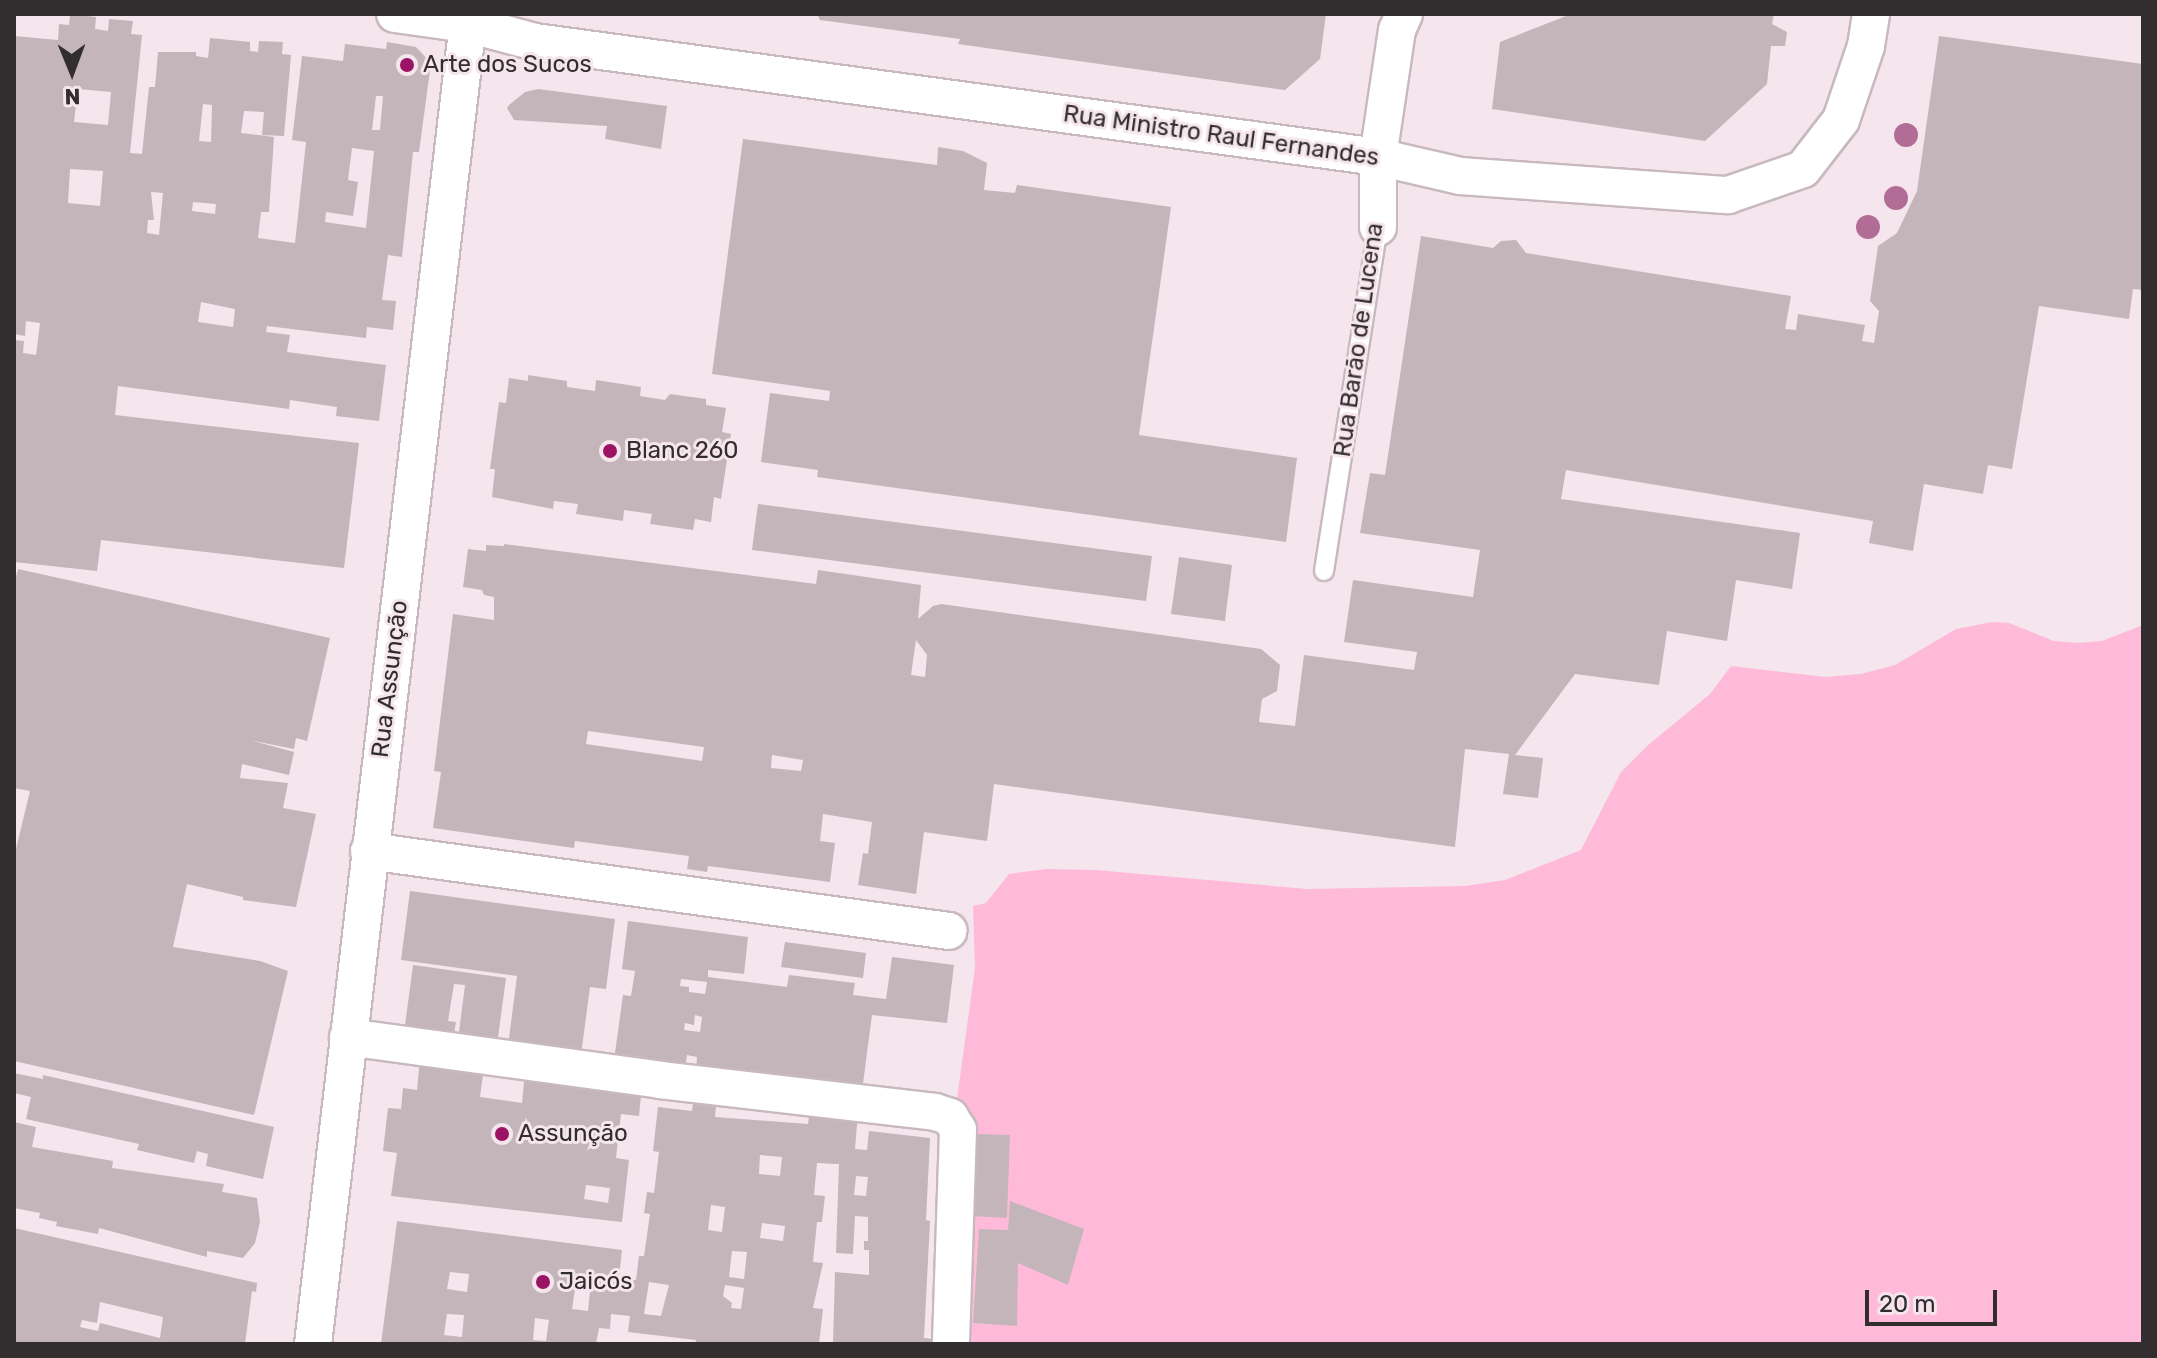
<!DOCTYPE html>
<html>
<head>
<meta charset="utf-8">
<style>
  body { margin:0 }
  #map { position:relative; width:2157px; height:1358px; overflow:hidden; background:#f5e5ec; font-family:Rubik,sans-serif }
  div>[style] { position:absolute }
  .green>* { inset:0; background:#ffbada }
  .building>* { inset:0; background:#c4b5bb }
  .roads { filter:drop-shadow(2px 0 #c8b9bf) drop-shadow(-2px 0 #c8b9bf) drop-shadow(0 2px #c8b9bf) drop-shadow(0 -2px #c8b9bf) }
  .lane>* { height:18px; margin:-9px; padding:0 9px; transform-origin:9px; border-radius:9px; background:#fff }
  .street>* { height:36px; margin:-18px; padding:0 18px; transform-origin:18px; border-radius:18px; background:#fff }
  .trees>* { width:24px; height:24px; margin:-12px; border-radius:50%; background:#b26d96 }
  .dots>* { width:22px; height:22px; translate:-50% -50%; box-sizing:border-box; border:4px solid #f5e5ec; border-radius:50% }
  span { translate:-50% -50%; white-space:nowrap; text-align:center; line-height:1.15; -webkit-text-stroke:6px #f5e5ec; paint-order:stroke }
  .poi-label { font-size:24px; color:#322d2f }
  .left { translate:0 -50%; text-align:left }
  .street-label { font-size:24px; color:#322d2f }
  .frame { position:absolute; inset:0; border:16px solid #322d2f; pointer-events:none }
  .north { position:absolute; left:32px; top:32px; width:80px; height:80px; -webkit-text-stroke:6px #f5e5ec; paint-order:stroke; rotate:179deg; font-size:22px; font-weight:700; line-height:32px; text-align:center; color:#322d2f }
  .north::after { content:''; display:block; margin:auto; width:28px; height:36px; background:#322d2f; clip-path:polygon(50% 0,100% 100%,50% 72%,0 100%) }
  .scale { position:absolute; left:1865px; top:1290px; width:132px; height:36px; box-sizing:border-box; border:4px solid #322d2f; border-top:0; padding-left:10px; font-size:24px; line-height:28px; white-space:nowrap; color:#322d2f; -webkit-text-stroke:6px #f5e5ec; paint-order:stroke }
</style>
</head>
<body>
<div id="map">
  <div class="green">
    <div style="clip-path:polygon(1992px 622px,2009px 623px,2054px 641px,2078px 643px,2102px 641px,2143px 625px,2143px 1344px,964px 1344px,971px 1111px,956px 1106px,975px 968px,973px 906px,986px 903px,1009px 874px,1046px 869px,1096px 870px,1307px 889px,1465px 886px,1505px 880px,1581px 850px,1621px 772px,1647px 746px,1710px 694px,1731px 666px,1826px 677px,1861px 674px,1895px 665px,1956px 629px)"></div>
  </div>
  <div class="building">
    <div style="clip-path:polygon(evenodd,70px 14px,96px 17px,95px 29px,108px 31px,109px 19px,133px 21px,131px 34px,142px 35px,130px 153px,142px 154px,149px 87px,155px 87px,158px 52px,196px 52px,196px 56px,208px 58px,210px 38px,250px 42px,250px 51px,258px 52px,259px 41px,283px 42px,282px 54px,291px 55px,284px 136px,262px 135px,264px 112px,244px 111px,241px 133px,274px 137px,269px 212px,261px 212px,258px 238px,295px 243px,306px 142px,292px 140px,302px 56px,343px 61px,345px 44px,386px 49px,387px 42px,416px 47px,431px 63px,419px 152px,413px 152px,402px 257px,388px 255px,382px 300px,396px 301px,393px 330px,367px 327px,366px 338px,267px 326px,266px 332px,290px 335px,287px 352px,386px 365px,379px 421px,336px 416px,337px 407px,290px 400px,289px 409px,118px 386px,115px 415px,359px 443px,344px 568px,101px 540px,97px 571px,14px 562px,14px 340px,24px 341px,23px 353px,36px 355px,40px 323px,26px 321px,25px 336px,14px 334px,14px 36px,58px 40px,59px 24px,69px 25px,70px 14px,78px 89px,111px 92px,108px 125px,74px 122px,78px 89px,70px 14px,376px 96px,383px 96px,380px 130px,372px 130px,376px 96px,70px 14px,203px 104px,212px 105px,211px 142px,199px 141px,203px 104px,70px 14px,352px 148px,374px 151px,366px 228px,325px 222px,326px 212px,353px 216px,358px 182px,348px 180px,352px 148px,70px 14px,70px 169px,103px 171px,100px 206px,68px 203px,70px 169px,70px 14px,151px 192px,163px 193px,159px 235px,147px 233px,148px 220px,154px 220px,151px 192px,70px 14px,193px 202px,216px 204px,215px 214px,192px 211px,193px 202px,70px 14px,201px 302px,235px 309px,233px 327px,198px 322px,201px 302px)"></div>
    <div style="clip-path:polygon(817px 14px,1326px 14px,1320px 59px,1285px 90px,958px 44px,960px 39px,820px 20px)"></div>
    <div style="clip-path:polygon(1571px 14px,1774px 14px,1772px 24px,1787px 32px,1785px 46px,1771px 46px,1767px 84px,1705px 141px,1492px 109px,1500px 42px)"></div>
    <div style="clip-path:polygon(evenodd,1939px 36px,2143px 64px,2143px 290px,2133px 289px,2129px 319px,2039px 306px,2012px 469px,1988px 465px,1983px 494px,1924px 484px,1913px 551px,1869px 543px,1873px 521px,1566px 470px,1561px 499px,1800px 533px,1792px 589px,1736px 580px,1727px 641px,1667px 631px,1659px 685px,1575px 674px,1515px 755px,1543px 758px,1538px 798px,1503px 794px,1509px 754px,1465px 749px,1455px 847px,994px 784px,987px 841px,924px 832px,916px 894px,858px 885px,863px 853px,868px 854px,872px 822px,823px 814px,820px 841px,835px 843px,830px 882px,708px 866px,707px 872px,687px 869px,689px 856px,575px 841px,574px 848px,433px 828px,441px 772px,434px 771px,453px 614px,494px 620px,494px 597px,484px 595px,482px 590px,463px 587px,468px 549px,486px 551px,486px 545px,504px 546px,504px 544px,816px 584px,818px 570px,921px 585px,918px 619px,933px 606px,941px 604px,1261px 649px,1280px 665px,1277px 691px,1262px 699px,1259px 722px,1295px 726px,1304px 655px,1414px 670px,1417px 652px,1344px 642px,1353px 580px,1473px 597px,1480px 550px,1360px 533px,1370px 473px,1385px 475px,1421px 236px,1493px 248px,1501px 241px,1516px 240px,1526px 253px,1791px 296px,1785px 329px,1796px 330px,1798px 314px,1865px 325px,1862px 341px,1874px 343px,1879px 311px,1870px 301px,1878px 246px,1897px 233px,1917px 191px,1939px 36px,916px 640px,927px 655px,925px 677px,911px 675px,916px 640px,1939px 36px,588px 731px,704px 747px,702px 761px,586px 744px,588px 731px,1939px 36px,772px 755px,803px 760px,801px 771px,771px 768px,772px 755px)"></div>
    <div style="clip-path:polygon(538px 89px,667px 106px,661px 149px,605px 139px,607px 126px,514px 120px,507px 108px,509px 105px,525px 92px)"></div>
    <div style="clip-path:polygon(743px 139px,937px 165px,938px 147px,963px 151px,987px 163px,984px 190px,1015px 193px,1017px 185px,1171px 207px,1139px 435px,1297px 458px,1286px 542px,817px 477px,818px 470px,761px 462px,770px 393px,829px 401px,830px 391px,712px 374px)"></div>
    <div style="clip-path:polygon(528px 375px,567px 381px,567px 387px,595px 391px,596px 380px,641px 387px,640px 396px,665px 400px,670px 394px,706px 399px,706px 405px,726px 408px,722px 432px,731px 434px,721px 499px,714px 497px,711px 522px,695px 519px,693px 530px,650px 524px,652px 514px,624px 510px,623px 521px,576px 514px,578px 504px,554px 501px,553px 509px,492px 497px,495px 469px,490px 469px,499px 402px,506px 403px,509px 378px,528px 381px)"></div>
    <div style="clip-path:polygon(758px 504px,1152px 556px,1146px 601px,752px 550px)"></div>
    <div style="clip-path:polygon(1179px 557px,1232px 565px,1225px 621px,1171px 614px)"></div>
    <div style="clip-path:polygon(18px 569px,330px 638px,307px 741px,296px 738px,294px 749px,249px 740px,294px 752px,289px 775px,242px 764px,240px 778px,288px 783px,283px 808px,316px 814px,296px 907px,243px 900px,243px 897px,187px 884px,173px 947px,260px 961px,288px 971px,254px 1115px,14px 1061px,14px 857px,30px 791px,14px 788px,14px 585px)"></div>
    <div style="clip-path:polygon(410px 891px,615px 919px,606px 989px,590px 987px,581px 1055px,508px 1046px,517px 976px,401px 960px)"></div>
    <div style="clip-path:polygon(evenodd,628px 921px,748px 937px,744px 974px,708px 970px,708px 977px,787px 987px,789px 975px,855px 983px,853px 995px,886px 999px,892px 957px,954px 965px,947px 1023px,872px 1015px,862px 1091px,696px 1070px,697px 1057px,687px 1055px,685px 1069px,614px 1060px,623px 995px,631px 996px,635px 971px,622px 969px,628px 921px,681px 979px,707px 982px,705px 994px,689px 992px,689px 987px,680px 986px,681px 979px,628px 921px,695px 1015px,702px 1017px,700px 1032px,684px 1030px,685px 1023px,694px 1025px,695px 1015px)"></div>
    <div style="clip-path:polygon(785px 942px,866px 953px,863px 978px,781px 967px)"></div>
    <div style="clip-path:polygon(413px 965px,506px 978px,497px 1045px,458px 1040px,465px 985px,454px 984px,448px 1021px,456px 1022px,453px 1039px,404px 1033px)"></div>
    <div style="clip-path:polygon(evenodd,420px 1059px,484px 1067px,480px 1097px,522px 1103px,525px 1072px,642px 1086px,639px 1116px,621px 1114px,616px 1158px,629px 1160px,622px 1222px,391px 1196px,397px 1153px,383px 1151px,388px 1108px,401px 1109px,403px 1088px,417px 1090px,420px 1059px,586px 1185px,610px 1188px,608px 1203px,584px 1199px,586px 1185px)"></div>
    <div style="clip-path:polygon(14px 1073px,43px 1079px,43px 1075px,274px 1127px,263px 1179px,206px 1166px,208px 1154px,197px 1151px,194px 1163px,137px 1150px,139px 1144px,26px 1119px,31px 1097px,14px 1093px)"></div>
    <div style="clip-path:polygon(evenodd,693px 1103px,716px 1106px,715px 1117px,808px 1124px,810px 1109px,858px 1112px,855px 1149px,867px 1150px,869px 1131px,930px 1138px,926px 1220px,930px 1221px,924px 1338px,935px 1339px,934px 1344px,833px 1344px,835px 1272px,869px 1275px,869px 1250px,864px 1250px,864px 1241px,868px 1241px,868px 1217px,855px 1216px,853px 1254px,836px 1253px,839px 1164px,817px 1163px,814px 1195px,825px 1196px,822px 1222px,817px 1222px,813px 1262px,823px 1263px,813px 1308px,823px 1309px,819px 1344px,695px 1344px,696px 1340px,628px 1332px,630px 1316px,611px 1314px,610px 1329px,599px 1328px,596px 1344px,381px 1344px,397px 1221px,622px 1250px,619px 1278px,636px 1280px,639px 1256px,644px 1256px,650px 1214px,644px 1213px,647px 1192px,654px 1193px,659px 1152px,653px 1151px,658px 1107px,692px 1111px,693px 1103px,760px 1155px,782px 1157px,780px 1176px,759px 1174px,760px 1155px,693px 1103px,856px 1176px,868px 1177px,866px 1196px,854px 1195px,856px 1176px,693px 1103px,711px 1205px,725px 1207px,722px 1232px,708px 1230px,711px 1205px,693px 1103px,762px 1223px,785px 1226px,783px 1241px,760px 1238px,762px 1223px,693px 1103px,732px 1251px,747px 1252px,744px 1279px,729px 1277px,732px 1251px,693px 1103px,450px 1272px,469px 1274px,467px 1292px,447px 1289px,450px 1272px,693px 1103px,649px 1282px,669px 1285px,661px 1316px,644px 1314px,649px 1282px,693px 1103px,725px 1285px,744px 1288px,741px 1309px,731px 1308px,732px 1303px,723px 1296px,725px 1285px,693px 1103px,575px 1289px,590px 1291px,588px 1311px,572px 1309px,575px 1289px,693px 1103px,447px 1314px,464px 1315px,462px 1337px,444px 1335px,447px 1314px,693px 1103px,535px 1318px,549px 1320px,546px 1341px,533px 1340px,535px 1318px)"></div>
    <div style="clip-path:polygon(14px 1122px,36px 1127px,32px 1147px,113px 1161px,112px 1168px,224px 1184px,222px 1192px,257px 1198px,260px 1222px,255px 1243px,243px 1258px,207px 1251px,207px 1257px,99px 1228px,98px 1234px,56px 1226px,57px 1222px,39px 1218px,40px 1213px,14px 1208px)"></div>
    <div style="clip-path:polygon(977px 1134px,1010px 1135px,1007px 1218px,971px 1216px)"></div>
    <div style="clip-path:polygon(1010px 1201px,1084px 1229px,1068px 1285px,1018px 1263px,1017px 1326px,973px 1323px,979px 1229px,1008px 1230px)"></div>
    <div style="clip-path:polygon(evenodd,14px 1228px,257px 1283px,256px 1292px,252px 1291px,245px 1344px,15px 1344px,14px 1228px,100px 1302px,163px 1317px,160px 1338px,100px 1323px,98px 1331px,80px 1327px,82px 1320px,97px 1323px,100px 1302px)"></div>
  </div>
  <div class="roads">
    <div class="lane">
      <div style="left:1324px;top:571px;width:348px;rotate:-81.1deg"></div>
    </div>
    <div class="street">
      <div style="left:395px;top:14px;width:74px;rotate:7.8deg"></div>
      <div style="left:468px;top:24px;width:69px;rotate:15deg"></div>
      <div style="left:535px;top:42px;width:851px;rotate:7.77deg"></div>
      <div style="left:1378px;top:157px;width:84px;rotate:13deg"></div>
      <div style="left:1460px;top:176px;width:269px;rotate:4.1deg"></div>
      <div style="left:1728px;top:195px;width:79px;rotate:-19.1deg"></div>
      <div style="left:1803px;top:169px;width:62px;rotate:-52.2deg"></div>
      <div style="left:1841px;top:120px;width:78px;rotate:-71.3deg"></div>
      <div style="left:1866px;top:46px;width:32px;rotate:-81deg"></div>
      <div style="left:1378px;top:227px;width:70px;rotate:-90deg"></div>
      <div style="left:1378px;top:157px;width:128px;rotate:-81.5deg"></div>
      <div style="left:1397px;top:30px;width:17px;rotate:-66deg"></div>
      <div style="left:369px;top:851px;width:585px;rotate:7.85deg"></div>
      <div style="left:348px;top:1037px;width:315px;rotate:7.8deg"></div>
      <div style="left:660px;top:1080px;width:277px;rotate:6.6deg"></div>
      <div style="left:935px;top:1112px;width:16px;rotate:18deg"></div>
      <div style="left:950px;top:1117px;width:15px;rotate:58deg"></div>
      <div style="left:958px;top:1130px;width:214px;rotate:91.9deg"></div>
      <div style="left:313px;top:1344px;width:1339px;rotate:-83.31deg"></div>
    </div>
  </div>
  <div class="trees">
    <div style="left:1906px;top:135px"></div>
    <div style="left:1896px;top:198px"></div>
    <div style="left:1868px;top:227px"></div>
  </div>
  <div class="dots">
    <div style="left:407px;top:65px;background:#9a1365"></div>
    <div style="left:610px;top:451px;background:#9a1365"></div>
    <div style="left:502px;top:1134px;background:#9a1365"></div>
    <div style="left:543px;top:1282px;background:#9a1365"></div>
  </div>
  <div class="poi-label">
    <span class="left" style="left:423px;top:65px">Arte dos Sucos</span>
    <span class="left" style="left:626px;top:451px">Blanc 260</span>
    <span class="left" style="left:518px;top:1134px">Assunção</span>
    <span class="left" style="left:559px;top:1282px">Jaicós</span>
  </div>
  <div class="street-label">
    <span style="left:1221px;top:136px;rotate:8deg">Rua Ministro Raul Fernandes</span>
    <span style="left:1359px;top:340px;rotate:-82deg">Rua Barão de Lucena</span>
    <span style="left:390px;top:679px;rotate:-83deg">Rua Assunção</span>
  </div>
  <div class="frame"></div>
  <div class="north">N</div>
  <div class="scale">20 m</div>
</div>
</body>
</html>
